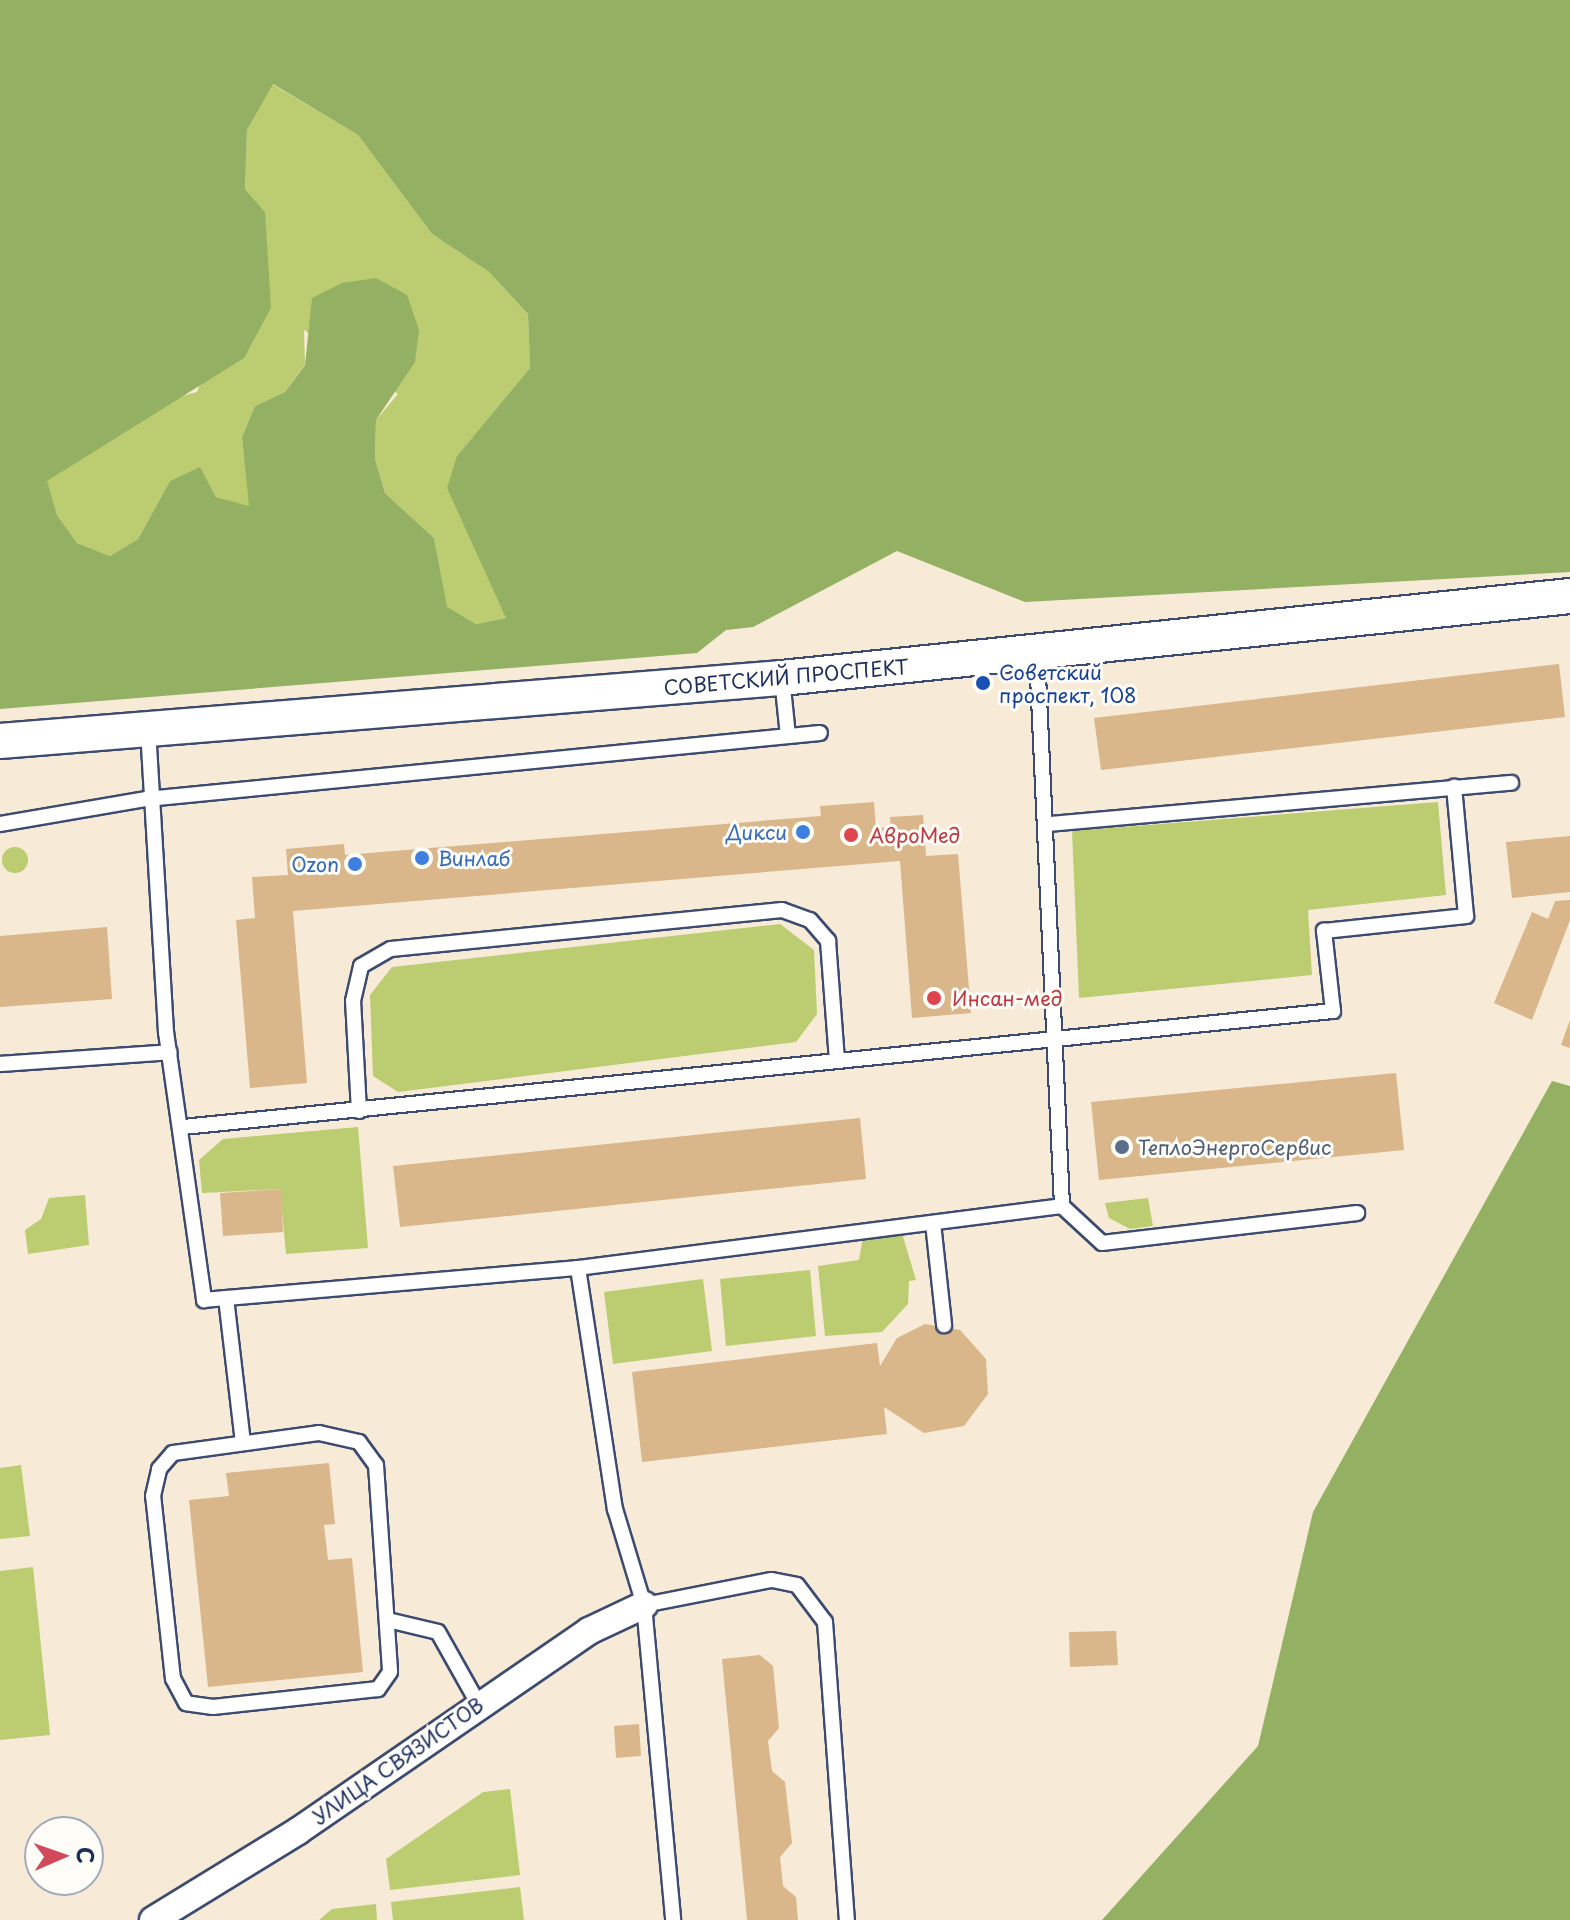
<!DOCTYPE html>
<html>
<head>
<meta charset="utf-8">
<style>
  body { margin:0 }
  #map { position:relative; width:1570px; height:1920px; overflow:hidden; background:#f7ead7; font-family:"Playpen Sans",sans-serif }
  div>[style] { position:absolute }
  .green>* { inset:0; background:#bbcd70 }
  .round { border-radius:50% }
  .forest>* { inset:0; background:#94b062 }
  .building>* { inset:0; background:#d9b78a }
  .roads { filter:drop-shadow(2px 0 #3c4b70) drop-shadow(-2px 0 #3c4b70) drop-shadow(0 2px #3c4b70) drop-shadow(0 -2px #3c4b70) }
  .service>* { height:14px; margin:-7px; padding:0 7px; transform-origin:7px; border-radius:7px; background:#fff }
  .minor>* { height:26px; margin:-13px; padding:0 13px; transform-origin:13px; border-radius:13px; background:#fff }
  .tertiary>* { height:34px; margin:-17px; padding:0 17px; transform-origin:17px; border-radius:17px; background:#fff }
  .dots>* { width:22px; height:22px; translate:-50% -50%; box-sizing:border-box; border:4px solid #fdfcf7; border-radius:50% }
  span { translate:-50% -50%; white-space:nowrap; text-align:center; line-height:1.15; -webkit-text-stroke:6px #fdfcf7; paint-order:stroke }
  .transit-label { font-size:20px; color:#164399 }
  .left { translate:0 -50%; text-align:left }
  .street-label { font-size:20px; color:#1b2f5e }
  .shop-label { font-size:20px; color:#366cbe }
  .right { translate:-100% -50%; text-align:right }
  .health-label { font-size:20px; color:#be3a42 }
  .service-label { font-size:20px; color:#4e5e75 }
  .north { position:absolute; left:24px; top:1816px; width:80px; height:80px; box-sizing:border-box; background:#fdfcf7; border:2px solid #a3aaba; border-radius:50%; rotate:88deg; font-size:22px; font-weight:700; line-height:32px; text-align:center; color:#1b2f5e }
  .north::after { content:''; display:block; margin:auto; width:28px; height:36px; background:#d1495b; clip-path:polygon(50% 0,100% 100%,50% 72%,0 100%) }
</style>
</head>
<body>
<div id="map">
  <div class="green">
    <div style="clip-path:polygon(272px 84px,358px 135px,432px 234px,489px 272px,528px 314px,530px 368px,457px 456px,506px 618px,476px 624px,446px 607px,434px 538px,385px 493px,375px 459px,376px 420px,398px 394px,304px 330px,305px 364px,285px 392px,255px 406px,242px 437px,250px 507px,216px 497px,200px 468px,170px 481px,138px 539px,110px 556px,77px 543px,57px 515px,46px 481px,167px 400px,197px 392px,265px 212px,245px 189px,247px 130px)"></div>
    <div style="clip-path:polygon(1438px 802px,1446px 895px,1308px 910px,1312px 975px,1079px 998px,1072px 831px)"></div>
    <div class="round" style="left:2px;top:847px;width:26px;height:26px"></div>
    <div style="clip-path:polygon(780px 924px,814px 950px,817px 1014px,796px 1042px,398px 1092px,373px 1076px,370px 995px,392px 967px)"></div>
    <div style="clip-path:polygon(358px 1127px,368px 1248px,286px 1254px,280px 1189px,202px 1193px,199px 1160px,223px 1139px)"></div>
    <div style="clip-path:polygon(85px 1195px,89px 1245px,28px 1254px,25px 1230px,41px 1219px,49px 1198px)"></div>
    <div style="clip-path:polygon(1148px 1198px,1153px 1226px,1130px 1229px,1109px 1218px,1105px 1203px)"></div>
    <div style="clip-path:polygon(900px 1227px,916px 1280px,909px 1281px,908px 1304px,882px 1332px,825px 1336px,818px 1266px,859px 1260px,864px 1231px)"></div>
    <div style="clip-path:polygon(810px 1270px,816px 1336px,726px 1346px,720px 1279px)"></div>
    <div style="clip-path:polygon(703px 1279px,712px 1351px,613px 1364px,604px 1292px)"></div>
    <div style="clip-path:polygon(21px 1465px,30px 1536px,0 1539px,0 1468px)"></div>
    <div style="clip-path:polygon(33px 1567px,50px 1735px,0 1740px,0 1571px)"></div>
    <div style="clip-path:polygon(510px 1789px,520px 1875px,390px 1890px,386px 1859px,483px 1792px)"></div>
    <div style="clip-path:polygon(520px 1887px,524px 1920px,393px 1920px,391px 1902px)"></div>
    <div style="clip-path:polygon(376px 1904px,377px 1920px,319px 1920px,332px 1909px)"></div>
  </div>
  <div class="forest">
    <div style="clip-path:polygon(evenodd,0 0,1570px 0,1570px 572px,1025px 602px,897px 551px,753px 627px,726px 630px,697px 653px,0 709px,0 0,273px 84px,358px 135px,432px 234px,489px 272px,528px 314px,530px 368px,457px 456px,447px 488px,506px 618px,476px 624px,447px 607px,434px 538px,385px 493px,375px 459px,376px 420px,415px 362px,419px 330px,407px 295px,376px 278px,342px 283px,312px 298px,305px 365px,285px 392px,255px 406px,242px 437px,249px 506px,216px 497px,200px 467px,170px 481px,138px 539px,110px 556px,77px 543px,57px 515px,47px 481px,244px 358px,271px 308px,265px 212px,245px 189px,247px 130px,273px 84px)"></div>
    <div style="clip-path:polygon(1552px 1081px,1570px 1086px,1570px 1920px,1102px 1920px,1258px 1746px,1313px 1512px)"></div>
  </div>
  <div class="building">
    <div style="clip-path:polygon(1559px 664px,1565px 717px,1101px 770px,1094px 718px)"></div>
    <div style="clip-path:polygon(874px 802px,876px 828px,891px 827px,890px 817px,923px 815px,926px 856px,958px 854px,971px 1013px,912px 1018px,900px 861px,293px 911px,307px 1083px,250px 1088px,236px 920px,255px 918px,252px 877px,288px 875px,286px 849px,344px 844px,345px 855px,821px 816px,820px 806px)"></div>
    <div style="clip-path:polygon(1570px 836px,1570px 892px,1512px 898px,1506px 842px)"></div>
    <div style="clip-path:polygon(1570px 900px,1570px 920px,1532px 1020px,1494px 1003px,1532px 912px,1548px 919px,1555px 901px)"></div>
    <div style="clip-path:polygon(107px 927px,112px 999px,0 1007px,0 936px)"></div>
    <div style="clip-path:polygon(1570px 1020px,1570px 1048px,1561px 1045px)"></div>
    <div style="clip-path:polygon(1396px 1073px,1404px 1150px,1099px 1180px,1091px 1102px)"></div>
    <div style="clip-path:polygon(860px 1118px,866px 1179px,400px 1227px,393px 1166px)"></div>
    <div style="clip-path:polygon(281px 1189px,283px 1232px,223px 1236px,220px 1193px)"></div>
    <div style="clip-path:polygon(925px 1324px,960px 1330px,986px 1359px,988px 1394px,964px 1426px,924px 1433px,884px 1407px,887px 1434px,642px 1462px,632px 1372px,877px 1343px,880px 1366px,897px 1338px)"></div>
    <div style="clip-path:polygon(329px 1463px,335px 1524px,324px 1525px,328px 1560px,352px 1558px,363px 1672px,208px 1687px,189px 1500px,229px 1496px,226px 1473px)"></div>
    <div style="clip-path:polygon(1116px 1631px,1118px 1665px,1070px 1667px,1069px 1632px)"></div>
    <div style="clip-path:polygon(760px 1655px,773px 1666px,779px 1728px,768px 1741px,772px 1771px,785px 1782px,792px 1843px,780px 1857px,783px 1886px,796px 1897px,798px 1920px,747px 1920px,722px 1659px)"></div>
    <div style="clip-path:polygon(639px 1724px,641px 1756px,616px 1758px,614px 1726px)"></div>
  </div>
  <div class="roads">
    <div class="service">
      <div style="left:1037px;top:653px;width:554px;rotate:87.41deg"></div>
      <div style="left:1062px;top:1206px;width:54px;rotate:42.8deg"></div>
      <div style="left:1102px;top:1243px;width:257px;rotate:-6.7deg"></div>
      <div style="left:782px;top:678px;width:58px;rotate:84.1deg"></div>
      <div style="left:148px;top:729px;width:304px;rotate:86.6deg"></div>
      <div style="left:166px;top:1032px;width:271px;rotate:81.9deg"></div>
      <div style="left:204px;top:1300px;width:375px;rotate:-4.9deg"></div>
      <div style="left:578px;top:1268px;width:488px;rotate:-7.3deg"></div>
      <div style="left:0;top:824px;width:149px;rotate:-9.7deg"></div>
      <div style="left:147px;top:799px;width:676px;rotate:-5.6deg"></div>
      <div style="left:1049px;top:824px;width:464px;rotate:-5.1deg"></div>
      <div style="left:0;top:1064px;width:170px;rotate:-4deg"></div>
      <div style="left:359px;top:1111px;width:110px;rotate:-93.1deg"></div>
      <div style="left:353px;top:1001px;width:36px;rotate:-77deg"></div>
      <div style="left:361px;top:966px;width:34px;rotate:-30deg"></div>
      <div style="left:391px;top:949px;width:393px;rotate:-5.7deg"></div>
      <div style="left:782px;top:910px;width:30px;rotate:20deg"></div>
      <div style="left:810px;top:920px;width:28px;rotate:49deg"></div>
      <div style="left:828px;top:941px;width:119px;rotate:85.7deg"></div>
      <div style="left:183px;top:1127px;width:1156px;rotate:-5.76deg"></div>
      <div style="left:1333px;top:1011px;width:81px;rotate:-96.4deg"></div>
      <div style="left:1324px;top:931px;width:143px;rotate:-6deg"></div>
      <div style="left:1466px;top:916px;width:130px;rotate:-95.3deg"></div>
      <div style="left:933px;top:1223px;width:103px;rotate:83.8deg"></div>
      <div style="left:578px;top:1268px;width:244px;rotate:81.3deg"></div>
      <div style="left:615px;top:1509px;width:100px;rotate:73.2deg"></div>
      <div style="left:644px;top:1605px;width:316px;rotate:84.7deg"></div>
      <div style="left:226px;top:1298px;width:146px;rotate:83.3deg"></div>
      <div style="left:319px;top:1433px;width:41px;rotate:12.7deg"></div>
      <div style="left:359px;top:1442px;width:29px;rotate:54deg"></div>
      <div style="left:376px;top:1465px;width:207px;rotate:86.1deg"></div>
      <div style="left:390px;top:1672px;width:21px;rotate:125deg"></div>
      <div style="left:378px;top:1689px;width:166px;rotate:173.8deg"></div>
      <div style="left:213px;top:1707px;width:27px;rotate:-172deg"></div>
      <div style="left:186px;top:1703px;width:27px;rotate:-118deg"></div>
      <div style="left:173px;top:1679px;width:184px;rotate:-96.2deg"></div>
      <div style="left:153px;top:1496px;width:28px;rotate:-77deg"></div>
      <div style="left:159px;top:1469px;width:21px;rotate:-49deg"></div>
      <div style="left:173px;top:1453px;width:147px;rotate:-7.8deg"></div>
      <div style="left:644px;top:1605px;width:130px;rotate:-11.1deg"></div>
      <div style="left:772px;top:1580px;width:25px;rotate:11deg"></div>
      <div style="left:797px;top:1585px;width:46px;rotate:52.9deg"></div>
      <div style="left:825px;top:1622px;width:299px;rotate:85.8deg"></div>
      <div style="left:392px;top:1621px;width:47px;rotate:13.4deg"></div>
      <div style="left:438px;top:1632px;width:84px;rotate:60.7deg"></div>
    </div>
    <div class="minor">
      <div style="left:153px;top:1920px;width:170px;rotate:-31.5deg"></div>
      <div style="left:298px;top:1831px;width:353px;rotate:-34.5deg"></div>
      <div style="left:589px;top:1631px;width:61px;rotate:-25.3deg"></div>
    </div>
    <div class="tertiary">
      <div style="left:0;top:741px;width:785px;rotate:-4.61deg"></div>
      <div style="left:782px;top:678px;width:792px;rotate:-5.94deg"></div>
    </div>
  </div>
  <div class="dots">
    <div style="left:983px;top:683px;background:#1a4fb4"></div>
    <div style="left:803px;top:832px;background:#3f7fe0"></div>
    <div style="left:851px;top:835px;background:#e0444e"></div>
    <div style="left:422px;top:858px;background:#3f7fe0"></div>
    <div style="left:355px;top:864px;background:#3f7fe0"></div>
    <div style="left:934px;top:998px;background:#e0444e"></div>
    <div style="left:1122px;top:1147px;background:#5c6f8a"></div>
  </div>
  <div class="transit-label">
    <span class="left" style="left:999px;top:684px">Советский<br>проспект, 108</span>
  </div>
  <div class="street-label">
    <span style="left:786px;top:677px;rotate:-5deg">СОВЕТСКИЙ ПРОСПЕКТ</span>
    <span style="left:398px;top:1761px;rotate:-35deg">УЛИЦА СВЯЗИСТОВ</span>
  </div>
  <div class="shop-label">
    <span class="right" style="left:787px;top:832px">Дикси</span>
    <span class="left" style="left:438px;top:858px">Винлаб</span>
    <span class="right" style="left:339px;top:864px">Ozon</span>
  </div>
  <div class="health-label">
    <span class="left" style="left:869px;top:835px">АвроМед</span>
    <span class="left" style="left:952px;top:998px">Инсан-мед</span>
  </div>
  <div class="service-label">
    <span class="left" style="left:1138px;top:1147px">ТеплоЭнергоСервис</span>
  </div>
  <div class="north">С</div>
</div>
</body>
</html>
